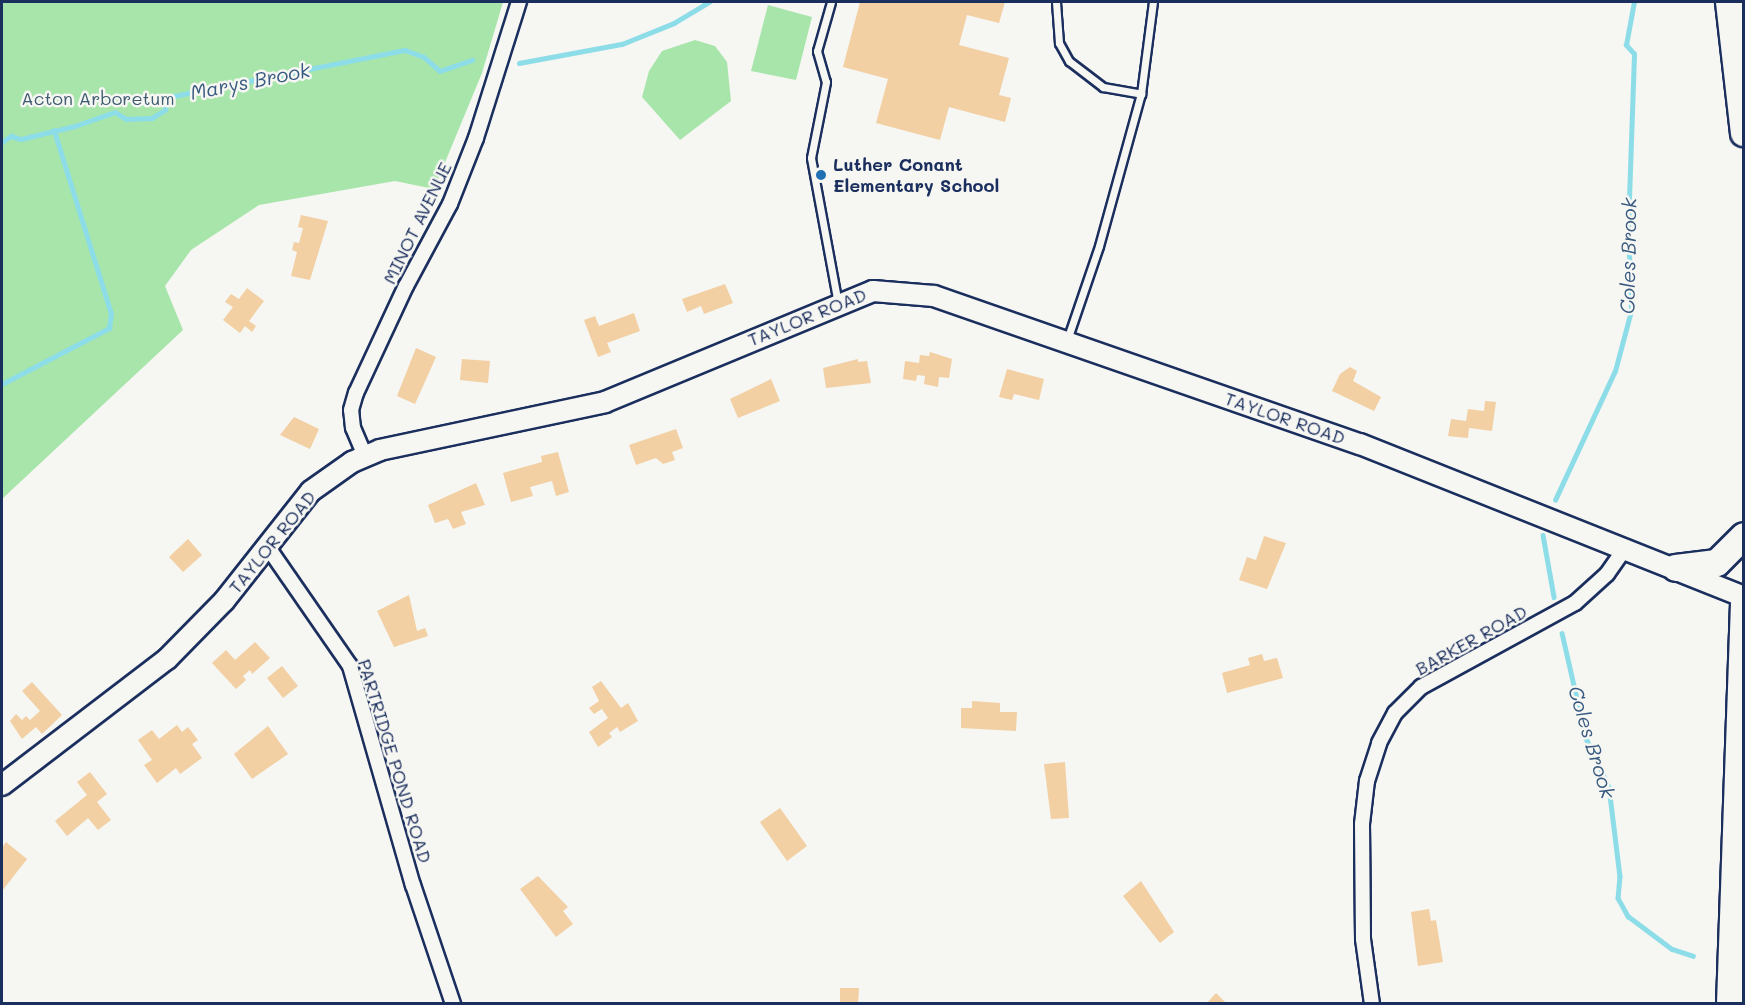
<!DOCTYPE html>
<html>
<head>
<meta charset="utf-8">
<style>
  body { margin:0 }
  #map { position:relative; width:1745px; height:1005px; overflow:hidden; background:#f6f6f2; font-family:Mali,sans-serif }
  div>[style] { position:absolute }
  .green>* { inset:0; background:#a8e5ab }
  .stream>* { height:4.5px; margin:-2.25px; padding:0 2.25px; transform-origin:2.25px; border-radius:2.25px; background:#8ddde9 }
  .building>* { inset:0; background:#f2d0a3 }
  .roads { filter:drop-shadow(2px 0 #1b2f5e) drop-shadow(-2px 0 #1b2f5e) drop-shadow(0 2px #1b2f5e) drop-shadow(0 -2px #1b2f5e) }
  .lane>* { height:7px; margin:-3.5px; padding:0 3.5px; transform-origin:3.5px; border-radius:3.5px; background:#f6f6f2 }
  .street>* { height:14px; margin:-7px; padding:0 7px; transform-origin:7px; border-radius:7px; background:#f6f6f2 }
  .secondary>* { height:20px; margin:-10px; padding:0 10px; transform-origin:10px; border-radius:10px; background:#f6f6f2 }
  .highway>* { height:26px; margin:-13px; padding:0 13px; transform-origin:13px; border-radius:13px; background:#f6f6f2 }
  .dots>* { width:16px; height:16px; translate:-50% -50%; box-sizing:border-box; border:3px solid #f6f6f2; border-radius:50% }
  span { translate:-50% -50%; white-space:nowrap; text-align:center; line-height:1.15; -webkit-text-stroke:5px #f6f6f2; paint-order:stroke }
  .park-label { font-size:18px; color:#3e5c71 }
  .poi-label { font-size:18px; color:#1b2f5e; font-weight:700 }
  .left { translate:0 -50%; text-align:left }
  .street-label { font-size:18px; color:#1b2f5e }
  .water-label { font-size:20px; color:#385a81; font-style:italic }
  .frame { position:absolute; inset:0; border:3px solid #1b2f5e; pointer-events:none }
</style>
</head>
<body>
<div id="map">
  <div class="green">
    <div style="clip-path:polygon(2px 2px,503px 2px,482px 73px,434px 189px,395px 181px,259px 205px,191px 250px,165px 286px,183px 330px,2px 499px)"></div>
    <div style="clip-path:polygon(768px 5px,812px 17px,796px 80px,751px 71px)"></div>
    <div style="clip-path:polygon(695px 40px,715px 46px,727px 62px,731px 101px,680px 140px,642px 97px,649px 71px,662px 51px)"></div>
  </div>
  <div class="stream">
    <div style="left:519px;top:63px;width:105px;rotate:-10.5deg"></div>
    <div style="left:622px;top:44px;width:56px;rotate:-22deg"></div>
    <div style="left:674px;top:23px;width:41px;rotate:-31deg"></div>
    <div style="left:2px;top:142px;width:11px;rotate:-34deg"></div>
    <div style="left:11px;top:136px;width:10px;rotate:17deg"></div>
    <div style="left:21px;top:139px;width:56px;rotate:-13.5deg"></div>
    <div style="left:75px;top:126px;width:42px;rotate:-19.3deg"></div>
    <div style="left:115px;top:112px;width:13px;rotate:32deg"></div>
    <div style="left:126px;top:119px;width:26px;rotate:-2deg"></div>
    <div style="left:152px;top:118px;width:15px;rotate:-32deg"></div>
    <div style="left:165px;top:110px;width:14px;rotate:-73deg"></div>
    <div style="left:169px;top:97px;width:241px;rotate:-11.3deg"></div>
    <div style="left:405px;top:50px;width:20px;rotate:20deg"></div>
    <div style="left:424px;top:57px;width:21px;rotate:41deg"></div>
    <div style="left:440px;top:71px;width:34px;rotate:-19deg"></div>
    <div style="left:2px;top:384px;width:121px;rotate:-27.6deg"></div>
    <div style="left:109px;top:328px;width:14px;rotate:-82deg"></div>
    <div style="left:111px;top:314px;width:192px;rotate:-107.3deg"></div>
    <div style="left:1555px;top:500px;width:142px;rotate:-65.1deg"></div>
    <div style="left:1615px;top:371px;width:62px;rotate:-75.1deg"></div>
    <div style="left:1631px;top:311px;width:84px;rotate:-92deg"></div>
    <div style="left:1628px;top:227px;width:173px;rotate:-88deg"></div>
    <div style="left:1634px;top:54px;width:12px;rotate:-132deg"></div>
    <div style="left:1626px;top:45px;width:44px;rotate:-79.5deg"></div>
    <div style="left:1543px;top:535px;width:63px;rotate:79.9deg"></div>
    <div style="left:1562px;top:633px;width:108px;rotate:77.1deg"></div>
    <div style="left:1586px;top:738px;width:54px;rotate:64.9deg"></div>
    <div style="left:1609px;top:787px;width:90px;rotate:83deg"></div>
    <div style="left:1620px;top:876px;width:22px;rotate:95deg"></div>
    <div style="left:1618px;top:898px;width:21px;rotate:61deg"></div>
    <div style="left:1628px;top:916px;width:55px;rotate:36.9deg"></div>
    <div style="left:1672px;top:949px;width:22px;rotate:18deg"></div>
  </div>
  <div class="building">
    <div style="clip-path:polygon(860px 2px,1005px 2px,999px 23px,967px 15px,959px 45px,1009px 58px,999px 95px,1011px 98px,1005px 122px,949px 107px,940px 140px,876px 123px,888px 79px,843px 67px)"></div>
    <div style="clip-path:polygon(301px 215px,328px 221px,310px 280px,291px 276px,297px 252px,292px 250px,294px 242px,299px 243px,303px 228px,298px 227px)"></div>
    <div style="clip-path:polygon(725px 284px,733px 303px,704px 314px,701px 306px,687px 312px,682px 299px)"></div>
    <div style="clip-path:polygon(247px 288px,264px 301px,249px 321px,256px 326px,252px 332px,245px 326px,240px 333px,223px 320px,233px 307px,225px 302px,231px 294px,239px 299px)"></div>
    <div style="clip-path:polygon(634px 313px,640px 331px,607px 343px,611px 352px,598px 357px,584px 320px,595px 316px,599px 326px)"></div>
    <div style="clip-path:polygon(416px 348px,436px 357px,415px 404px,397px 396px)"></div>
    <div style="clip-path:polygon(930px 352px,952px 359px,949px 378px,939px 377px,938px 387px,924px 384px,925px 376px,917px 375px,916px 381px,903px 379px,905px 361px,919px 363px,920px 355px,929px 356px)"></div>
    <div style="clip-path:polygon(462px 359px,490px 361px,488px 383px,460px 380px)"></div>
    <div style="clip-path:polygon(858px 359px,858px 362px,867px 361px,871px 383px,826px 388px,823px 368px)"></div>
    <div style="clip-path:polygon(1350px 367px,1357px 371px,1353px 381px,1381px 397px,1374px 411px,1332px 391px,1340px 374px)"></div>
    <div style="clip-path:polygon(1007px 369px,1044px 379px,1039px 400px,1014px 394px,1012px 400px,999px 397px)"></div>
    <div style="clip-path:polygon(771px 379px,780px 401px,738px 418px,730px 399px)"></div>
    <div style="clip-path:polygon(1485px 401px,1496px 402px,1492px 431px,1469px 428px,1468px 438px,1448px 436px,1451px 419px,1466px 421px,1468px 409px,1484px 411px)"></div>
    <div style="clip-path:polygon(294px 417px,319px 429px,310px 449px,280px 435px)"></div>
    <div style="clip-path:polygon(676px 429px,683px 448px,672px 452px,675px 460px,663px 464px,656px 458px,636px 465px,629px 445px)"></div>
    <div style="clip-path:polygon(558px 452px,569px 492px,556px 496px,552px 481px,530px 487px,533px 496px,511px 502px,503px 473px,542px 462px,541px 456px)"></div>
    <div style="clip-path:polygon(476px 483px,485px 505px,461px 512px,466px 524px,453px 529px,448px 519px,435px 523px,428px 505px)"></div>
    <div style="clip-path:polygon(1264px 536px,1286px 543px,1267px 589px,1239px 580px,1247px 557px,1256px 560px)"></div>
    <div style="clip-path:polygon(188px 539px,202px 555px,183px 572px,169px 557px)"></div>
    <div style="clip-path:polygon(409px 595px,417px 631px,425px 628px,428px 636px,394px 647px,377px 611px)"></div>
    <div style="clip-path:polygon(255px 642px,270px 658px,252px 674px,250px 670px,243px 676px,246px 680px,236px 689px,212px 663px,226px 650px,235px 660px)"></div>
    <div style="clip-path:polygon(1262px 654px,1264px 661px,1277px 658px,1283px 678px,1227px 693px,1222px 673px,1250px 665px,1248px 658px)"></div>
    <div style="clip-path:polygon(282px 666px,298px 686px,283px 698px,267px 678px)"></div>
    <div style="clip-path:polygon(601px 681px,621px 708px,628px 703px,638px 721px,620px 732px,617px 727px,609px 733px,612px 737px,598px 747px,589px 732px,608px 718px,602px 709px,594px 714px,589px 708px,599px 701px,592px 687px)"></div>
    <div style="clip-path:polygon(32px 682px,62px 715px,42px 734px,36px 727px,22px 739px,10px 721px,16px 714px,22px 720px,26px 716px,30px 720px,40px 711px,22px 691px)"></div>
    <div style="clip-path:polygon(972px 701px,1000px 703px,1000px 712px,1017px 712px,1016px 731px,961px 728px,961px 708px,972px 708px)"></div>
    <div style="clip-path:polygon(177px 725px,182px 732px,188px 727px,198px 740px,192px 744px,202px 758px,180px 774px,176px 768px,157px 783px,144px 765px,152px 760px,138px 740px,152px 730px,159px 739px)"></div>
    <div style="clip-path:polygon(268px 726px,288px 754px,252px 779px,234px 754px)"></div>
    <div style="clip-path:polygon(1065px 762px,1069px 818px,1051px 819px,1044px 764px)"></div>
    <div style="clip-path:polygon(90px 772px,107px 794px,97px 802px,111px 820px,98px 830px,88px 818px,67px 836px,55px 821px,87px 795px,77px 782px)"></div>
    <div style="clip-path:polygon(780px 808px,807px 846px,787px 861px,760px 822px)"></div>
    <div style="clip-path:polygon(6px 842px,27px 859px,2px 891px,2px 848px)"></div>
    <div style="clip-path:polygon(538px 876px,568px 907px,563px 911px,573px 924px,556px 937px,520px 889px)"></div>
    <div style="clip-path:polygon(1141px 881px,1174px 932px,1160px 943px,1123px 896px)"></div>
    <div style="clip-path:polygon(1429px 909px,1431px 921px,1436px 920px,1443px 962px,1418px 966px,1411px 912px)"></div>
    <div style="clip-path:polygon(840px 988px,859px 988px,858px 1004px,840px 1004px)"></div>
    <div style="clip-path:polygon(1216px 993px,1227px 1004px,1206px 1004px)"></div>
  </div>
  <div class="roads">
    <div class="lane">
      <div style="left:831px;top:2px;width:51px;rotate:105.9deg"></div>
      <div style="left:817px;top:51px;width:32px;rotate:74deg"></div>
      <div style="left:826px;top:82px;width:77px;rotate:101.2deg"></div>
      <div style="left:811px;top:158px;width:147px;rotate:79.5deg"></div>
      <div style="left:1056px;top:2px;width:41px;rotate:85.8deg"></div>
      <div style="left:1059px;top:43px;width:21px;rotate:61deg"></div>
      <div style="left:1069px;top:61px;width:43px;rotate:37.4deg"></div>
      <div style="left:1103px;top:87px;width:39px;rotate:10deg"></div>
      <div style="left:1067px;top:340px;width:99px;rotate:-71.2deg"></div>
      <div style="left:1099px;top:246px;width:158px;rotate:-74.6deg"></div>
      <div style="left:1141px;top:94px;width:93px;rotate:-82.6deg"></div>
    </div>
    <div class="street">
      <div style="left:365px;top:456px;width:30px;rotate:-113deg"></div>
      <div style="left:353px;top:428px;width:18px;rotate:-96deg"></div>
      <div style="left:351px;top:410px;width:18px;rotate:-74deg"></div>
      <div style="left:356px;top:393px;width:118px;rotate:-65deg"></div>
      <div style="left:406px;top:286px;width:93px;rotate:-61.8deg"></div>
      <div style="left:450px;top:204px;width:71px;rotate:-68.5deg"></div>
      <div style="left:476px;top:138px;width:143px;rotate:-72.5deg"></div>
      <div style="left:267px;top:546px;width:146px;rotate:55.3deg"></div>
      <div style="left:350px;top:666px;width:228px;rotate:74deg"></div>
      <div style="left:413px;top:885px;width:126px;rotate:71.4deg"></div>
      <div style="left:1372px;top:1004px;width:66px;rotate:-97.9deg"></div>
      <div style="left:1363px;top:939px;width:115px;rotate:-90.5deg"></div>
      <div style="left:1362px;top:824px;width:43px;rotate:-83.4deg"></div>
      <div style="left:1367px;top:781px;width:40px;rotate:-72deg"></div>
      <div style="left:1379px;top:743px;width:34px;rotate:-62deg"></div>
      <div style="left:1395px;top:713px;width:37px;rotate:-45deg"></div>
      <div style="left:1421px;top:687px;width:175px;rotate:-28.6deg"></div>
      <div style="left:1575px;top:603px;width:43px;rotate:-42.2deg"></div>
      <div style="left:1607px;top:574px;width:33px;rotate:-55deg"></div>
    </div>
    <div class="secondary">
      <div style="left:2px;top:785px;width:208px;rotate:-37.4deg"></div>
      <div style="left:167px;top:659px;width:81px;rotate:-45.5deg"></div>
      <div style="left:224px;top:601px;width:140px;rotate:-51.7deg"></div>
      <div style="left:311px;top:491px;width:50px;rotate:-35.3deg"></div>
      <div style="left:352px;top:462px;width:30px;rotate:-23deg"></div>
      <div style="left:380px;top:450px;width:230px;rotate:-12deg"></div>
      <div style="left:605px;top:402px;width:290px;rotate:-22.5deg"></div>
      <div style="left:873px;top:291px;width:61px;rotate:4.7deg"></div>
      <div style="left:934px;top:296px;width:451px;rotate:19.2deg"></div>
      <div style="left:1360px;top:444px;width:413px;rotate:21.7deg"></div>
    </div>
    <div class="highway">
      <div style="left:1729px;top:2px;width:132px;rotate:83.5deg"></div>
      <div style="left:1676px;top:568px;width:41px;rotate:-7deg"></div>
      <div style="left:1717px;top:563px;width:38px;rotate:-45deg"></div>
      <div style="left:1730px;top:1004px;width:403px;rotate:-88deg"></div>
    </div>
  </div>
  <div class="dots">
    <div style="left:821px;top:175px;background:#1f6fb2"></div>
  </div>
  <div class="park-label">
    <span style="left:98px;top:98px">Acton Arboretum</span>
  </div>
  <div class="poi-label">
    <span class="left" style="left:833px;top:175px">Luther Conant<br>Elementary School</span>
  </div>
  <div class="street-label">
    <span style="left:417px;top:223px;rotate:-64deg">MINOT AVENUE</span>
    <span style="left:807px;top:317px;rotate:-22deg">TAYLOR ROAD</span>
    <span style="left:1285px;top:418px;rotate:19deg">TAYLOR ROAD</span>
    <span style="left:272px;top:542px;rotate:-51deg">TAYLOR ROAD</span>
    <span style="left:1471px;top:640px;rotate:-29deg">BARKER ROAD</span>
    <span style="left:395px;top:761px;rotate:73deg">PARTRIDGE POND ROAD</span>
  </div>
  <div class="water-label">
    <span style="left:250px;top:81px;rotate:-11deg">Marys Brook</span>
    <span style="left:1628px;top:256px;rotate:-89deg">Coles Brook</span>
    <span style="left:1592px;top:742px;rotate:73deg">Coles Brook</span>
  </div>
  <div class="frame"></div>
</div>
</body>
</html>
